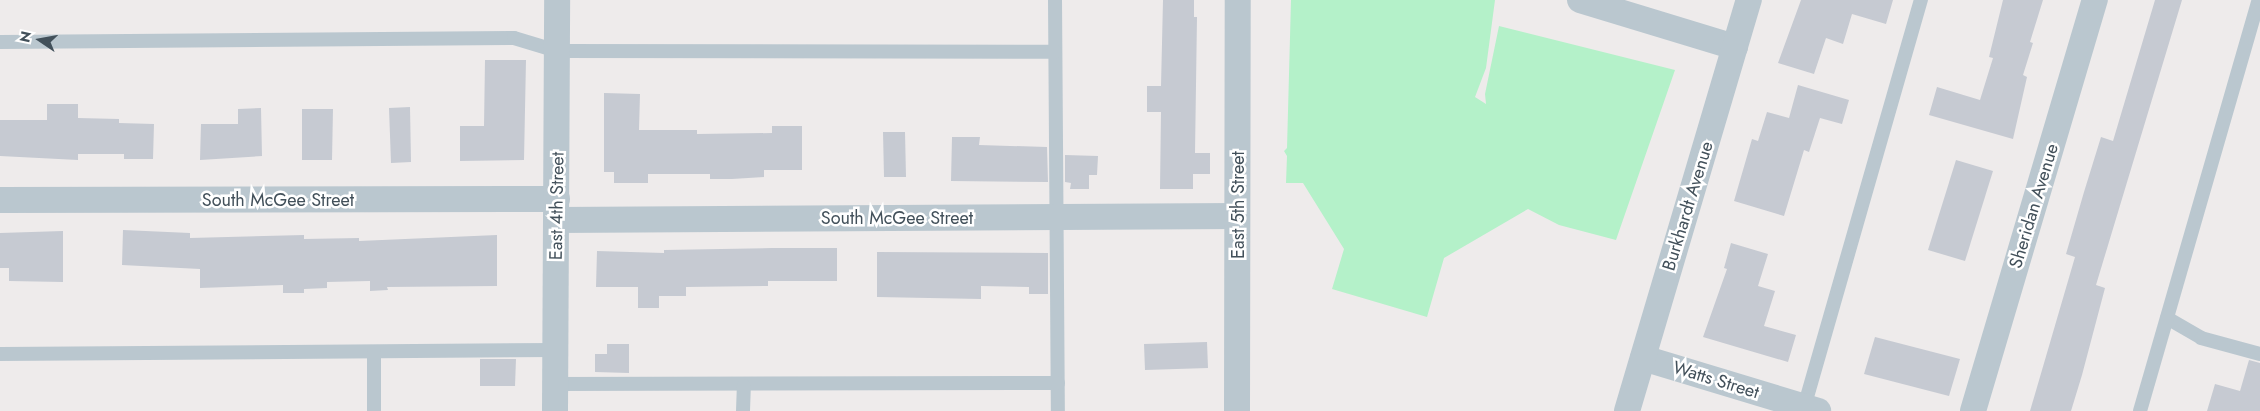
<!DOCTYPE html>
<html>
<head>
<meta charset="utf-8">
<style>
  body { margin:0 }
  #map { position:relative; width:2260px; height:411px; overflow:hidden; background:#eeebeb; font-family:Jost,sans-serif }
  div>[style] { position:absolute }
  .green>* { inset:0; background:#b4f1c9 }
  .building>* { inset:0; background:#c6cad2 }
  .service>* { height:14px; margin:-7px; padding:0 7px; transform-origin:7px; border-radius:7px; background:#bac7cf }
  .minor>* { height:26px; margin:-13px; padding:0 13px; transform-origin:13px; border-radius:13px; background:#bac7cf }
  span { translate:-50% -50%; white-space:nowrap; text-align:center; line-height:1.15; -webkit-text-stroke:5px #fff; paint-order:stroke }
  .street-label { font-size:18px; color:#42505a }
  .north { position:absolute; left:15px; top:15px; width:50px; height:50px; -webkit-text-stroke:4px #fff; paint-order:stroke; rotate:282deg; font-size:14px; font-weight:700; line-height:20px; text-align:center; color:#42505a }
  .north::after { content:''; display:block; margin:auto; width:18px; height:22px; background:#42505a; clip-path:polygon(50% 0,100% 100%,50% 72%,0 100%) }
</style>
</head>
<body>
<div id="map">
  <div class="green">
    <div style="clip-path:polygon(1291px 0,1495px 0,1486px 68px,1475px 97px,1486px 104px,1485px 94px,1499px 26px,1675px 70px,1616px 240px,1559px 225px,1528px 209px,1444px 258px,1427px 317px,1332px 289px,1344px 249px,1303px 183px,1286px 183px,1287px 156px,1284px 151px,1287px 148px)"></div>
  </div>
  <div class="building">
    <div style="clip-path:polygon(1163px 0,1194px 0,1194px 17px,1197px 17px,1195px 153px,1210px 153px,1210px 174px,1193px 174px,1193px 189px,1160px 189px,1161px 112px,1147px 112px,1147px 86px,1161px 86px)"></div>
    <div style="clip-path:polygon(1801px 0,1893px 0,1886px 24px,1852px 14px,1843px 44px,1826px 38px,1814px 74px,1778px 63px)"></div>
    <div style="clip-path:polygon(2003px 0,2043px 0,2030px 42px,2033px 43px,2023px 75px,2027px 77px,2013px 139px,1929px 115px,1937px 87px,1980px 100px,1993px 58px,1989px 57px)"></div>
    <div style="clip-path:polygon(2155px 0,2182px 0,2096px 285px,2105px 288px,2082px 375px,2071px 411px,2030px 411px,2075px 257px,2066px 254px,2084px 192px,2101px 137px,2113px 141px)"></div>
    <div style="clip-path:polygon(485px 60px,526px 60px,524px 160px,460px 161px,460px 126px,484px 126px)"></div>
    <div style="clip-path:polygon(1798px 85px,1849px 100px,1842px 124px,1820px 118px,1809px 152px,1804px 150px,1784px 216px,1734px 201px,1752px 139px,1758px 141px,1767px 112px,1789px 118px)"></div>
    <div style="clip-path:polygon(604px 93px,640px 94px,639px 130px,697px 130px,697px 134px,772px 133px,772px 126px,802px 126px,802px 170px,764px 170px,764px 177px,732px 179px,710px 179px,710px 174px,648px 174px,648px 183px,614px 183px,614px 172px,604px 172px)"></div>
    <div style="clip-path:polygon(47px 104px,78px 104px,78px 118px,119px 119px,119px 123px,154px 124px,153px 159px,124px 159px,124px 154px,78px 154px,78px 160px,0 156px,0 120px,47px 120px)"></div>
    <div style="clip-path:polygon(410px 107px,411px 162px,391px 163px,389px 108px)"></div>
    <div style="clip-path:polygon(261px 108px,262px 156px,200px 160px,201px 124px,238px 124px,238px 109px)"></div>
    <div style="clip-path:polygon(302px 109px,333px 109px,332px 160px,302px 160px)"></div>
    <div style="clip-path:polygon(883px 132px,905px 132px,906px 177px,884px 177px)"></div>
    <div style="clip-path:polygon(952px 137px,980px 137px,979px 145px,1047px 147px,1048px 182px,951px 181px)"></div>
    <div style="clip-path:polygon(1065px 155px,1098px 156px,1097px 175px,1089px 175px,1089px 189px,1070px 189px,1071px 183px,1065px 182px)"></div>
    <div style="clip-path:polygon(1956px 160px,1993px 171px,1965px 261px,1928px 250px)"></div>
    <div style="clip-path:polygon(123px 230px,190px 233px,190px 238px,304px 235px,304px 239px,359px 238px,359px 241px,497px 235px,497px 286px,387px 287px,388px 290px,370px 291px,370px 281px,327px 282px,327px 288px,304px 289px,304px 293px,283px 293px,283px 285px,200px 288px,200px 269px,122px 265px)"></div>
    <div style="clip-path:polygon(63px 231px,63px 282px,9px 281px,9px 268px,0 268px,0 233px)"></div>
    <div style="clip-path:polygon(1731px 243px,1768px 254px,1758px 286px,1775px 291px,1764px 326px,1796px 335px,1788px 362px,1703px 337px,1727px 269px,1724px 268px)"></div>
    <div style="clip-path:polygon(772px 248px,837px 248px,837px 281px,768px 281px,768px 286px,686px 287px,686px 296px,659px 296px,659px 308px,638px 308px,638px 287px,596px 287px,597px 251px,664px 253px,664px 250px)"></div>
    <div style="clip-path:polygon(877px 252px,1048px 253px,1048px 294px,1029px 294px,1029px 287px,981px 286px,981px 299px,877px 297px)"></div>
    <div style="clip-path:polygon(1875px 337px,1960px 359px,1949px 396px,1864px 374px)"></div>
    <div style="clip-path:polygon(1207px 342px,1208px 368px,1145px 370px,1144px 344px)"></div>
    <div style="clip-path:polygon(607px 344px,629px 344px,629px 373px,595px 372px,595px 354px,607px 354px)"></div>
    <div style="clip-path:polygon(480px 359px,516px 359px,515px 386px,480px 386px)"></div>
    <div style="clip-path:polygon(2249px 360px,2260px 363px,2260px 411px,2207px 411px,2215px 384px,2240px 391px)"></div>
  </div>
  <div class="service">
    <div style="left:1055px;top:0;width:411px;rotate:89.6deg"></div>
    <div style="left:0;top:42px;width:514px;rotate:-0.45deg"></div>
    <div style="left:514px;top:38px;width:45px;rotate:16.8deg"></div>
    <div style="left:557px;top:51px;width:498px;rotate:0.1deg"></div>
    <div style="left:2167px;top:318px;width:39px;rotate:30deg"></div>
    <div style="left:2201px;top:338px;width:61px;rotate:15.2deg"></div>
    <div style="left:0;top:354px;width:556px;rotate:-0.41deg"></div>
    <div style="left:555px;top:384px;width:503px;rotate:-0.11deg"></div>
    <div style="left:374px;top:411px;width:59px;rotate:-90deg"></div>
    <div style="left:743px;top:411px;width:25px;rotate:-88deg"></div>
    <div style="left:1803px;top:411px;width:428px;rotate:-74deg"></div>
    <div style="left:2140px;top:411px;width:428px;rotate:-73.9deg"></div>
  </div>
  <div class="minor">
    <div style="left:1580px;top:0;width:162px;rotate:16.9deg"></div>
    <div style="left:0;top:200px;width:557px;rotate:-0.1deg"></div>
    <div style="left:557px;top:220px;width:680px;rotate:-0.34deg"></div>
    <div style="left:1643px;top:358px;width:183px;rotate:16.8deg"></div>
    <div style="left:555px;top:411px;width:411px;rotate:-89.7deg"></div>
    <div style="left:1237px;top:411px;width:411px;rotate:-89.9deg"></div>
    <div style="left:1627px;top:411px;width:429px;rotate:-73.5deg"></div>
    <div style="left:1973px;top:411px;width:429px;rotate:-73.5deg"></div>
  </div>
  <div class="street-label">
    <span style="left:278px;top:200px">South McGee Street</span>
    <span style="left:1238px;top:205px;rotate:-90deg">East 5th Street</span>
    <span style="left:557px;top:206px;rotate:-89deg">East 4th Street</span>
    <span style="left:1688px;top:206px;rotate:-73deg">Burkhardt Avenue</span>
    <span style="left:2034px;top:206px;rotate:-73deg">Sheridan Avenue</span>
    <span style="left:897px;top:218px">South McGee Street</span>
    <span style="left:1716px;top:380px;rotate:17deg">Watts Street</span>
  </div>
  <div class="north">N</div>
</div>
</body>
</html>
